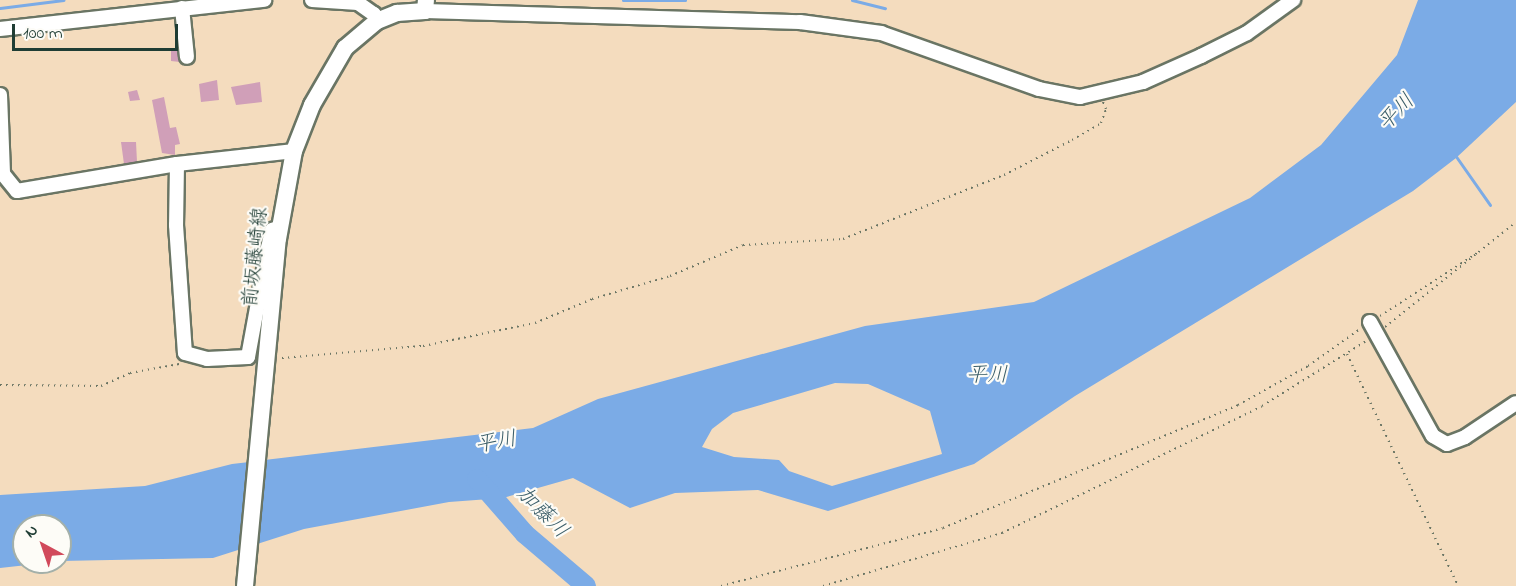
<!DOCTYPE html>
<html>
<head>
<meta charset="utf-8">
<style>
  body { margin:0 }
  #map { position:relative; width:1516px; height:586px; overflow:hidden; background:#f4dcbe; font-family:"Indie Flower","Klee One",sans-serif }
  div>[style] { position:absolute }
  .water>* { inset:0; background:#7babe6 }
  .stream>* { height:3px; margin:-1.5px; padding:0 1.5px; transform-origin:1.5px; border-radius:1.5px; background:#7babe6 }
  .river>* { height:20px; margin:-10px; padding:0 10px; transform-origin:10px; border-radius:10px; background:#7babe6 }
  .building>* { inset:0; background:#d09fb8 }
  .path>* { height:2px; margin-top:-1px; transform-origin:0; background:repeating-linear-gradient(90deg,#6a7564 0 1.5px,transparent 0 6px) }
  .roads { filter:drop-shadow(2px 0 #6a7564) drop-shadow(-2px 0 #6a7564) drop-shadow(0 2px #6a7564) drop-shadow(0 -2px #6a7564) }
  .minor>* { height:14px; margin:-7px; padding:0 7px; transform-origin:7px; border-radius:7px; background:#fff }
  .major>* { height:16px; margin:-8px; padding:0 8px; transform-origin:8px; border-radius:8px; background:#fff }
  span { translate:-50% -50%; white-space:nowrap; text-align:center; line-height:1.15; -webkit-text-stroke:4.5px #fdfcf7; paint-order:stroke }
  .street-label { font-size:20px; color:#1f3d34 }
  .water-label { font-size:21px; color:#3b5e69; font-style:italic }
  .north { position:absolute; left:12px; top:514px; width:60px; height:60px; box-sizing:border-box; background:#fdfcf7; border:2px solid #a4b0a9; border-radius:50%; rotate:320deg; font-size:16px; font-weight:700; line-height:24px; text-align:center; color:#1f3d34 }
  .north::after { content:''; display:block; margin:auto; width:21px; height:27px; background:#d1495b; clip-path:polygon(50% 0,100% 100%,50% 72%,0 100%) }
  .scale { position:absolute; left:12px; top:24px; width:166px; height:27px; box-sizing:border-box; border:3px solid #1f3d34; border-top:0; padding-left:8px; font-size:18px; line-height:21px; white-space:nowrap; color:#1f3d34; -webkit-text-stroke:4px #fdfcf7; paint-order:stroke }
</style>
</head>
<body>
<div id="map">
  <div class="water">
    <div style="clip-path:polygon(evenodd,1418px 0,1516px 0,1516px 102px,1456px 158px,1413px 191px,1075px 396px,974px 464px,828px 511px,758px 490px,675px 493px,630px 508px,573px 478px,503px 498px,449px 502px,304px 529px,213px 558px,60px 561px,60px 526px,24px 526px,24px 562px,54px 562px,0 568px,0 495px,145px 486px,232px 464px,533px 428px,598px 399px,865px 326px,1034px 302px,1250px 198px,1321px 145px,1397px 55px,1418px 0,835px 383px,868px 384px,930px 411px,942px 454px,832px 486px,789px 471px,779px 460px,734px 457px,702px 447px,712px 429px,733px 413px,835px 383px)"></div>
  </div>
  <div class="stream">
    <div style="left:623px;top:0;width:62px"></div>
    <div style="left:852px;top:0;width:34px;rotate:14deg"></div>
    <div style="left:0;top:8px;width:64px;rotate:-7.2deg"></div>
    <div style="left:1455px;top:155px;width:61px;rotate:55deg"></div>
  </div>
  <div class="river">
    <div style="left:477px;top:479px;width:73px;rotate:48.9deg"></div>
    <div style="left:525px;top:534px;width:80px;rotate:40.4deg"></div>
  </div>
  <div class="building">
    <div style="clip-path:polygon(171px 48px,177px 48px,180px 62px,171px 61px)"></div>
    <div style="clip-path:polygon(217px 80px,219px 100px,201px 102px,199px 84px)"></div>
    <div style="clip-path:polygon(260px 82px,262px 102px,236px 105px,231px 87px)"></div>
    <div style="clip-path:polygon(137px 90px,140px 100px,130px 101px,128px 92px)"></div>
    <div style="clip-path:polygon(164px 97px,170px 128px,176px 127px,180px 144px,175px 145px,175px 155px,162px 153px,152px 100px)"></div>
    <div style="clip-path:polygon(121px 142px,136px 142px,137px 162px,124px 164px)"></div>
  </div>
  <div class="path">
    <div style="left:1380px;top:316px;width:116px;rotate:-33deg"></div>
    <div style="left:1385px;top:327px;width:168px;rotate:-38.7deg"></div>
    <div style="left:1347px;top:354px;width:257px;rotate:64.4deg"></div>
    <div style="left:282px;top:358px;width:142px;rotate:-4.9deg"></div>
    <div style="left:423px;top:346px;width:114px;rotate:-11.6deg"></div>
    <div style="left:535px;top:323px;width:62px;rotate:-22.8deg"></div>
    <div style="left:592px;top:299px;width:81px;rotate:-16.4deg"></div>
    <div style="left:670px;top:276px;width:79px;rotate:-23deg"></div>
    <div style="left:743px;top:245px;width:100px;rotate:-3.4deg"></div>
    <div style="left:843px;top:239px;width:173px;rotate:-21.7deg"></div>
    <div style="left:1004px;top:175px;width:76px;rotate:-27.2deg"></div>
    <div style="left:1072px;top:140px;width:34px;rotate:-30deg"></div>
    <div style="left:1101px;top:123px;width:15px;rotate:-70deg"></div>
    <div style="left:1106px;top:109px;width:8px;rotate:-113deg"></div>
    <div style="left:0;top:385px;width:101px;rotate:0.6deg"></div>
    <div style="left:101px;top:386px;width:32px;rotate:-24deg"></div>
    <div style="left:130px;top:373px;width:50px;rotate:-10.4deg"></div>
    <div style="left:721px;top:586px;width:229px;rotate:-14.6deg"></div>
    <div style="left:943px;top:528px;width:320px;rotate:-22.6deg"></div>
    <div style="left:1238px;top:405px;width:80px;rotate:-29.1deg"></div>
    <div style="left:1308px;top:366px;width:64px;rotate:-35.4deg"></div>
    <div style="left:823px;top:586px;width:187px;rotate:-16.5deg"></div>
    <div style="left:1002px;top:533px;width:289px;rotate:-26deg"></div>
    <div style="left:1262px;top:406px;width:123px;rotate:-32deg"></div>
  </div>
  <div class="roads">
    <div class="minor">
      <div style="left:312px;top:0;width:46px;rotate:3.7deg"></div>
      <div style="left:358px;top:3px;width:19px;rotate:35deg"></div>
      <div style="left:374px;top:14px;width:8px;rotate:67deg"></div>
      <div style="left:182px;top:8px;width:49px;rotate:84.2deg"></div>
      <div style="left:425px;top:11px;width:375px;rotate:1.7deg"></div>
      <div style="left:800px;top:22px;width:82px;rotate:7.7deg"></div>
      <div style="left:881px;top:33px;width:168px;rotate:19.5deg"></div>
      <div style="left:1039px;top:89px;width:42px;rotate:11deg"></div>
      <div style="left:1080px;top:97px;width:65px;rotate:-13.4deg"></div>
      <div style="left:1143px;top:82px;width:64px;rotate:-24.1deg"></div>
      <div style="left:1201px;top:56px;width:51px;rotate:-26.6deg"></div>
      <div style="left:1247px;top:33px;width:57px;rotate:-35.7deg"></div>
      <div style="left:0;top:29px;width:266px;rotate:-6.3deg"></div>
      <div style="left:0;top:95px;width:79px;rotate:87.8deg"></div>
      <div style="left:3px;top:174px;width:22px;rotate:51deg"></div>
      <div style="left:17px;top:191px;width:162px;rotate:-9.6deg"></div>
      <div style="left:177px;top:164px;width:118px;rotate:-6.3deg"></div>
      <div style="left:177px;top:164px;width:61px;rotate:90.9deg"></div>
      <div style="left:176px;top:225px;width:128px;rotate:86deg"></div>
      <div style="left:185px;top:353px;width:23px;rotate:15deg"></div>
      <div style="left:207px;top:359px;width:41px;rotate:-2.8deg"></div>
      <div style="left:248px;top:357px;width:111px;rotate:-79.6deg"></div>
      <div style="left:268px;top:248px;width:18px;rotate:-77deg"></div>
      <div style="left:272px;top:230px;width:6px;rotate:-18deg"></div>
      <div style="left:1370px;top:322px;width:130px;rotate:61.1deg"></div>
      <div style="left:1433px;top:436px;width:16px;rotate:30deg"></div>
      <div style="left:1447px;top:444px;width:19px;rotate:-21deg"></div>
      <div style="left:1465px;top:437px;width:61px;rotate:-33.7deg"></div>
    </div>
    <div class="major">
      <div style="left:245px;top:586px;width:349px;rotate:-84.6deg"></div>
      <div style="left:278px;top:239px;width:89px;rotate:-79.7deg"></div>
      <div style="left:294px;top:151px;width:49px;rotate:-68.6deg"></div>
      <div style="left:312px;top:105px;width:66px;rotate:-59.9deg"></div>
      <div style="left:345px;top:48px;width:42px;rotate:-40.2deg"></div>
      <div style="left:377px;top:21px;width:22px;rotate:-22deg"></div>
      <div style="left:397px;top:13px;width:28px;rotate:-4deg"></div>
      <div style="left:425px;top:11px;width:11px;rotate:-85deg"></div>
    </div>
  </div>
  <div class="street-label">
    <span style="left:256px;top:257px;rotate:-84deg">前坂藤崎線</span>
  </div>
  <div class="water-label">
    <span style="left:1397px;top:113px;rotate:-46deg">平川</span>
    <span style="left:987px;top:376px">平川</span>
    <span style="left:496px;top:443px;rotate:-10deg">平川</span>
    <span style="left:542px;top:513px;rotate:45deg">加藤川</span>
  </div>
  <div class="north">N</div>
  <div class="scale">100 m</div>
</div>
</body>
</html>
